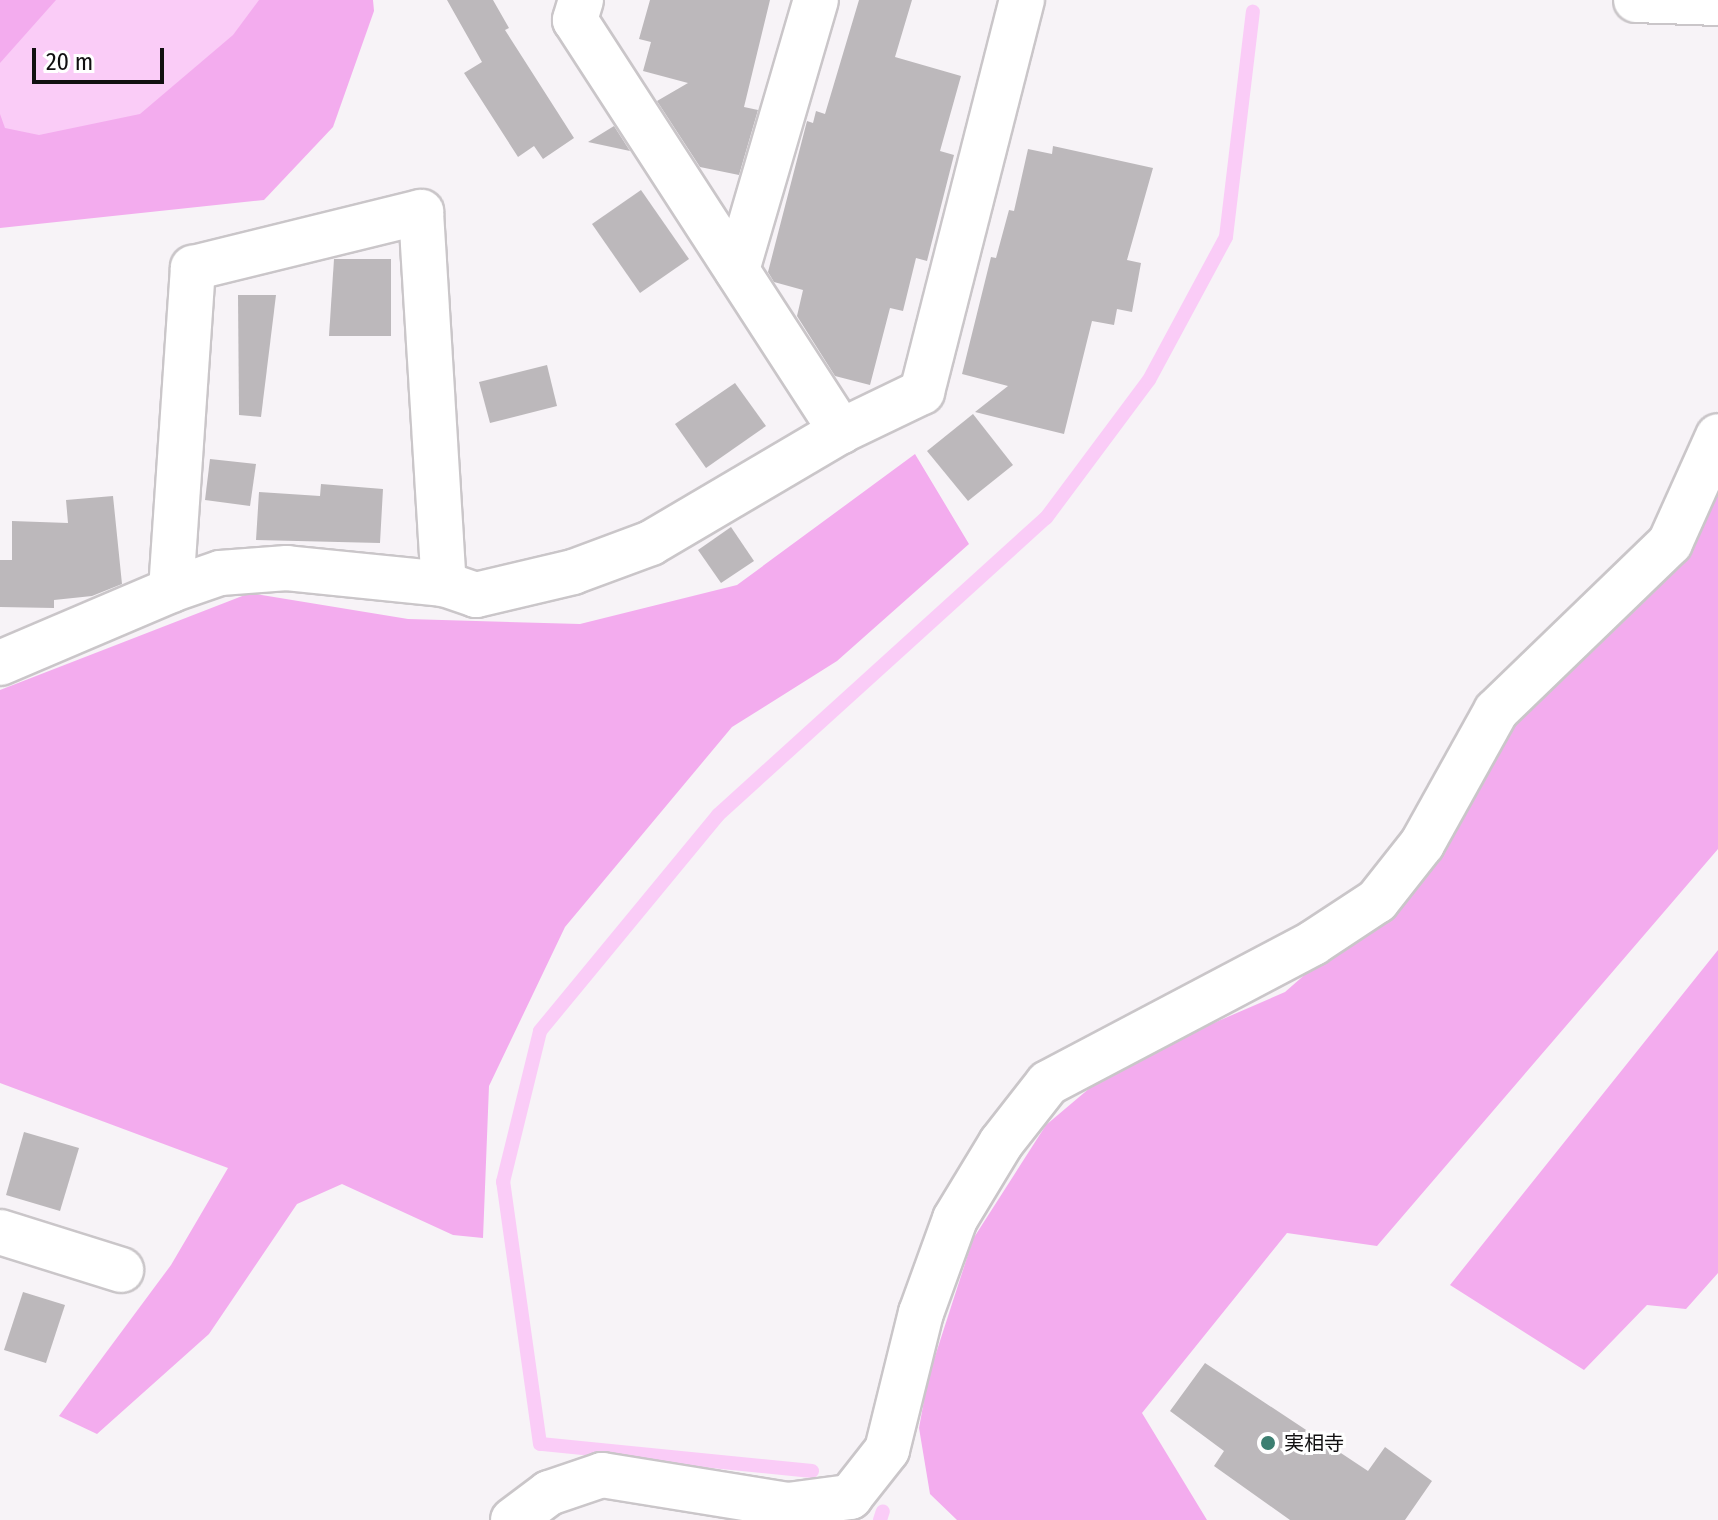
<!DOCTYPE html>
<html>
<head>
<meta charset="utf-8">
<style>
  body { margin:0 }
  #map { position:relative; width:1718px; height:1520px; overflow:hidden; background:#f7f3f7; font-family:"Fira Sans Condensed","Noto Sans JP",sans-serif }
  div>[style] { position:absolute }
  .green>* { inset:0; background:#f3acee }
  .water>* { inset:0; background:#faccf7 }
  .stream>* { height:14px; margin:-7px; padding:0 7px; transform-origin:7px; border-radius:7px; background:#faccf7 }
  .building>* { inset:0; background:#bcb8bb }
  .roads { filter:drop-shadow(2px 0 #cac6c9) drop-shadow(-2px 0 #cac6c9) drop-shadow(0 2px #cac6c9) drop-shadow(0 -2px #cac6c9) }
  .street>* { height:44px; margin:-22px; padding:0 22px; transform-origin:22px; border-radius:22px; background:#fff }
  .dots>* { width:22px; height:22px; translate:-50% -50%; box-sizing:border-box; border:4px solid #fff; border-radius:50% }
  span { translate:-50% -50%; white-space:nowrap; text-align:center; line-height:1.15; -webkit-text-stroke:6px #fff; paint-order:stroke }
  .poi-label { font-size:20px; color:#111011 }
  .left { translate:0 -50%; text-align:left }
  .scale { position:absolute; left:32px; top:48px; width:132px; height:36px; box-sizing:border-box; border:4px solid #111011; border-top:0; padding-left:10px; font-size:24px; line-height:28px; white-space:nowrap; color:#111011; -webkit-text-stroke:6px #fff; paint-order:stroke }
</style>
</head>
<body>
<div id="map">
  <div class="green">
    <div style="clip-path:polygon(0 0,373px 0,374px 11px,333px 127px,264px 200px,0 228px)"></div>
    <div style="clip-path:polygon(915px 454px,969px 544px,837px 661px,732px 727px,565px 927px,489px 1086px,483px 1238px,453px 1235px,342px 1184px,297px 1204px,209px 1334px,97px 1434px,59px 1416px,171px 1265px,228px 1168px,0 1083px,0 690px,250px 593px,408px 619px,580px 624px,737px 585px)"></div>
    <div style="clip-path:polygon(1718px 496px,1718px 849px,1377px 1246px,1287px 1233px,1142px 1413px,1207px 1520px,957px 1520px,930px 1494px,919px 1428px,928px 1378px,973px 1239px,1046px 1125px,1117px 1065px,1285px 992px,1435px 861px,1522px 693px)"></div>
    <div style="clip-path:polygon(1718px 950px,1718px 1273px,1686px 1309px,1647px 1305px,1584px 1370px,1450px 1285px)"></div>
  </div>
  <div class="water">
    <div style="clip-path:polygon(56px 0,259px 0,233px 35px,140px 114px,39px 135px,5px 128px,0 114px,0 63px)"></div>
  </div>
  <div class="stream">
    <div style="left:812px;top:1471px;width:273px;rotate:-174.3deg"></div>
    <div style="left:540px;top:1444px;width:265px;rotate:-98deg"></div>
    <div style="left:503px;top:1182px;width:155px;rotate:-76.2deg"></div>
    <div style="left:540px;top:1031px;width:280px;rotate:-50.5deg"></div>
    <div style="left:718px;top:815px;width:442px;rotate:-42.2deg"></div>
    <div style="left:1046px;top:518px;width:172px;rotate:-53.3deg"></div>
    <div style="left:1149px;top:380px;width:162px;rotate:-61.7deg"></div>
    <div style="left:1226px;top:237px;width:227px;rotate:-83.2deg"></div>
    <div style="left:880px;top:1520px;width:9px;rotate:-72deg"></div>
  </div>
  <div class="building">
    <div style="clip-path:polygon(447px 0,493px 0,509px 28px,505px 30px,574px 138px,543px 159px,534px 146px,518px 157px,464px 73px,482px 62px)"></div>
    <div style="clip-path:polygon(650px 0,770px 0,744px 107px,758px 110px,739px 175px,700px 167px,657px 101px,688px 83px,643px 71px,651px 42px,639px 39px)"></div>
    <div style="clip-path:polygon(859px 0,912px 0,895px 57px,961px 76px,940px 151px,954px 155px,927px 261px,916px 258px,903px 311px,890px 308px,870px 385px,835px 376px,797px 316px,803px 290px,774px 282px,768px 272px,807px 121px,813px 123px,816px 111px,825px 114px)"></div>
    <div style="clip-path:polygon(614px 126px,630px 151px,588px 142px)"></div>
    <div style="clip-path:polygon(1053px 146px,1153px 168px,1127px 260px,1141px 263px,1132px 312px,1117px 309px,1114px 325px,1092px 321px,1064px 434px,975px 412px,1008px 386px,962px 374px,991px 257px,996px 258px,1009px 210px,1014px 211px,1028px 149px,1052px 154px)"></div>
    <div style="clip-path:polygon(641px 190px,689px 259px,640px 293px,592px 224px)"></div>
    <div style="clip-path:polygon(334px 259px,391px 259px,391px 336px,329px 336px)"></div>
    <div style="clip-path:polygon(238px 295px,276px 295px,261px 417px,239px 415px)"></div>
    <div style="clip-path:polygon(547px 365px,557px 406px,490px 423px,479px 382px)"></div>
    <div style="clip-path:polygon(735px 383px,766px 426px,706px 468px,675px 424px)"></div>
    <div style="clip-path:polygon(973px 414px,1013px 465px,968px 501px,927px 451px)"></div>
    <div style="clip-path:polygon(210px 459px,256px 464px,250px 506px,205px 500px)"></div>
    <div style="clip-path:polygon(321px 484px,383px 489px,380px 543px,256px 540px,259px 492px,320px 496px)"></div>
    <div style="clip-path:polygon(113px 496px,122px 584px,92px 596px,54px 600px,54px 608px,0 607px,0 560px,12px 560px,12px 521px,68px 523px,66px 500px)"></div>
    <div style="clip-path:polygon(731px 527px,754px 561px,721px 583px,698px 550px)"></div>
    <div style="clip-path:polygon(24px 1132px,79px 1148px,60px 1211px,6px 1195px)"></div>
    <div style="clip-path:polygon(23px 1292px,65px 1305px,46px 1363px,4px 1350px)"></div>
    <div style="clip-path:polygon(1205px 1363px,1368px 1471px,1385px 1447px,1432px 1481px,1405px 1520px,1290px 1520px,1214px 1466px,1224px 1451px,1170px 1411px)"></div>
  </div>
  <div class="roads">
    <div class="street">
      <div style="left:581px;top:0;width:21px;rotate:107deg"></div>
      <div style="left:575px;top:20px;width:490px;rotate:57.1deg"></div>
      <div style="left:841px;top:431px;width:90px;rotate:-25.7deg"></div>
      <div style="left:922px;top:392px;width:405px;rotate:-75.7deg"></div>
      <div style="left:1636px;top:0;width:82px;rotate:2.1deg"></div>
      <div style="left:737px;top:270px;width:281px;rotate:-73.7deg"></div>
      <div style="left:444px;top:584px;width:158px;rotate:-174.2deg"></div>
      <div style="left:287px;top:568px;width:67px;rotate:175.7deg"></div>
      <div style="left:220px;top:573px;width:52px;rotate:160.9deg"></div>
      <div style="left:171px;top:590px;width:323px;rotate:-86.1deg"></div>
      <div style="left:193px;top:268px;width:235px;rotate:-13.8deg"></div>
      <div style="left:421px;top:212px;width:373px;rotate:86.5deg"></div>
      <div style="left:444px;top:584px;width:34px;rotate:19deg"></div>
      <div style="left:476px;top:595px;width:100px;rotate:-13.3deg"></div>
      <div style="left:573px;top:572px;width:83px;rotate:-20.4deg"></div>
      <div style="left:651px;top:543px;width:221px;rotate:-30.5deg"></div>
      <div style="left:0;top:663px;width:186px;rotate:-23.1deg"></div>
      <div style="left:0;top:1232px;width:127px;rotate:17.4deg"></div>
      <div style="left:513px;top:1520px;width:45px;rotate:-36.9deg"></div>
      <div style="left:549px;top:1493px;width:56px;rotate:-18.8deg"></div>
      <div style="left:602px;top:1475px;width:188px;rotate:9.2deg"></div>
      <div style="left:788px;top:1505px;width:63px;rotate:-7.4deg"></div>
      <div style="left:850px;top:1497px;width:60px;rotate:-51.8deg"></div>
      <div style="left:887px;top:1450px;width:141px;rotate:-76.1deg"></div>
      <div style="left:921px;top:1313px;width:100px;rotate:-70.1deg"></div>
      <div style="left:955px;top:1219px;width:89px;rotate:-58.8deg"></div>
      <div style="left:1001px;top:1143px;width:76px;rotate:-51.9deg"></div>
      <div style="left:1048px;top:1083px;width:300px;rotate:-27.8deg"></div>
      <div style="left:1313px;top:943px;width:77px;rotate:-33.3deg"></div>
      <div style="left:1377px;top:901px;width:73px;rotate:-51.7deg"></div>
      <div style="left:1422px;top:844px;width:152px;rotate:-60.9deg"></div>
      <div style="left:1496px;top:711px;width:242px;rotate:-44deg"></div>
      <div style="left:1670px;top:543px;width:117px;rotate:-65.8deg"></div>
    </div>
  </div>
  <div class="dots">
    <div style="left:1268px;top:1443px;background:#3c7f71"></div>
  </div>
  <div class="poi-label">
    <span class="left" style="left:1284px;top:1443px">実相寺</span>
  </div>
  <div class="scale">20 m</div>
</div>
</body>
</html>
